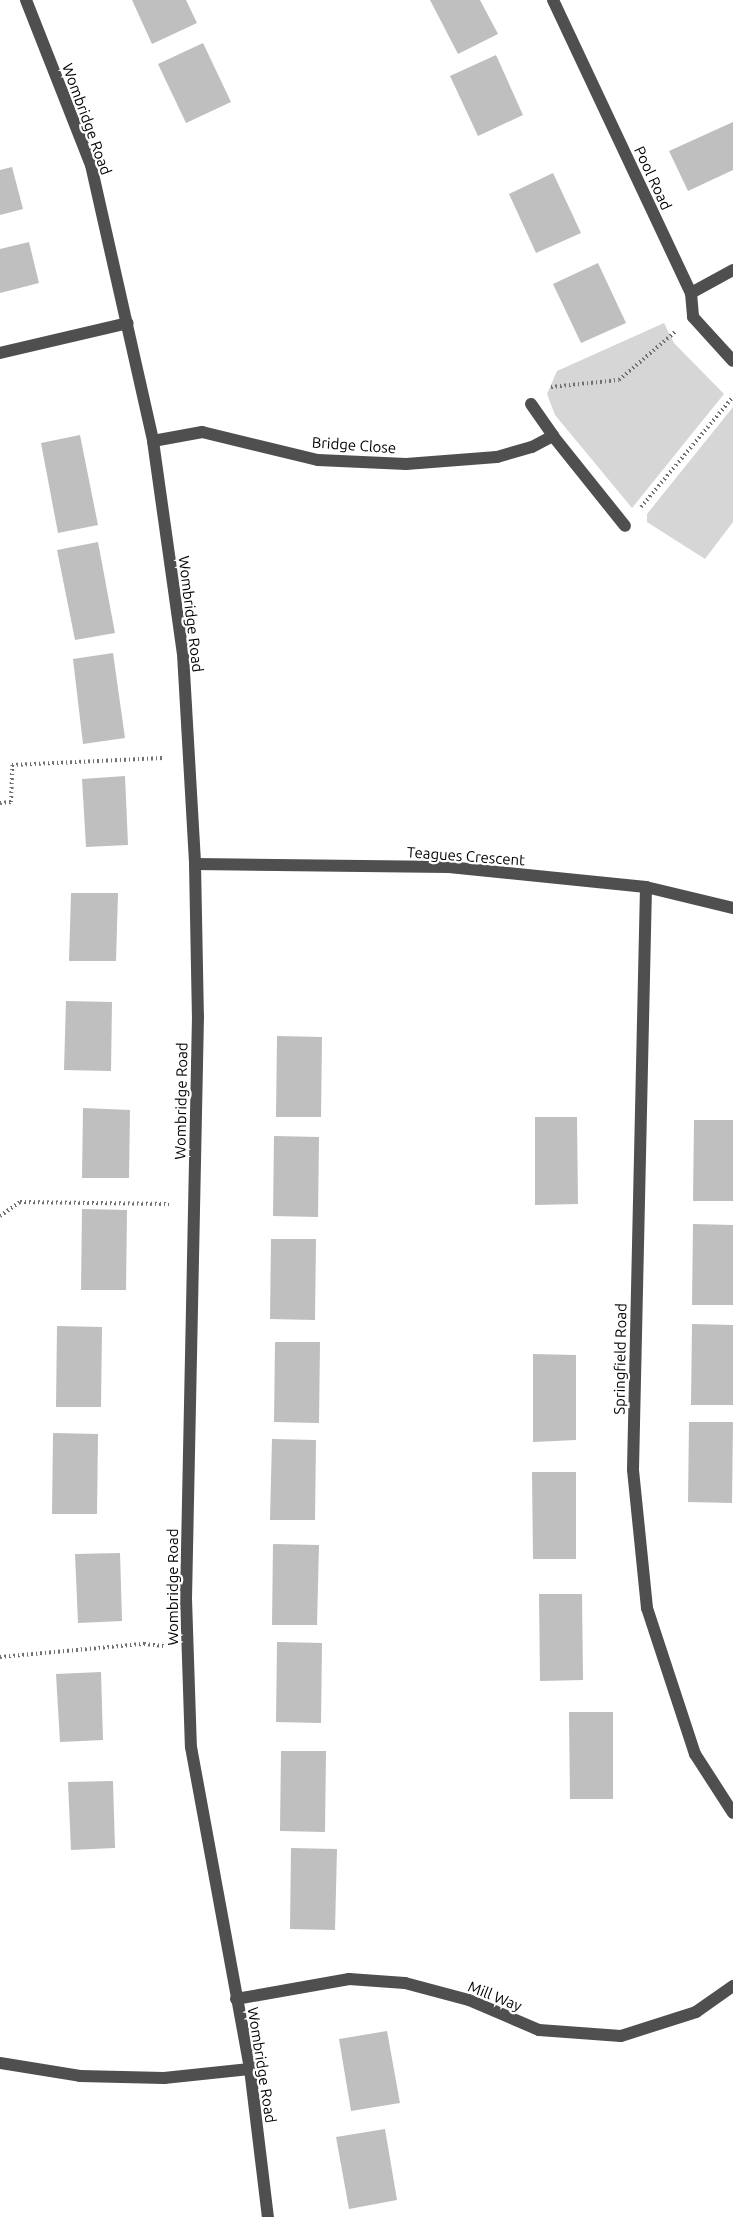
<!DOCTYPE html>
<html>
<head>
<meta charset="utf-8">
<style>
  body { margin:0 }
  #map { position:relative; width:733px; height:2217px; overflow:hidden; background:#fff; font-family:Ubuntu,sans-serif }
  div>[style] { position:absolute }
  .green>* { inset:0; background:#d6d6d6 }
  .building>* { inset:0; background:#bfbfbf }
  .path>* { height:4px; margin-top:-2px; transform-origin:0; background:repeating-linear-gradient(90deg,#717171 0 1.5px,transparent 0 4.5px) }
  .minor>* { height:12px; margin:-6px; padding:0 6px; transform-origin:6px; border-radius:6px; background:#4f4f4f }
  .tertiary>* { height:12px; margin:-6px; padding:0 6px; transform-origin:6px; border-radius:6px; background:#4f4f4f }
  span { translate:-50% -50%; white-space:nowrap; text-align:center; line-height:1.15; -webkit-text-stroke:4.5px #fff; paint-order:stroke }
  .street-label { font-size:15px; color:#000 }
</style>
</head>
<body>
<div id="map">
  <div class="green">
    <div style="clip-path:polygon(664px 323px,674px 343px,724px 394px,632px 508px,555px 415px,547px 394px,557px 371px)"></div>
    <div style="clip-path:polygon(733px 407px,733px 522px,705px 559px,647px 522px,647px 514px)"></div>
  </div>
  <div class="building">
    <div style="clip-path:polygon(132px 0,186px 0,197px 23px,152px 44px)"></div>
    <div style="clip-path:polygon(430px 0,480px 0,498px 34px,458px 54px)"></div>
    <div style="clip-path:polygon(203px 43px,231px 102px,186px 123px,158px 64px)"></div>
    <div style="clip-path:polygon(496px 55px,523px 115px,478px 136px,450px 76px)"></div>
    <div style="clip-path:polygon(733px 122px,733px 170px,688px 191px,669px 151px)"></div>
    <div style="clip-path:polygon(12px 167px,23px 209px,0 215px,0 170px)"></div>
    <div style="clip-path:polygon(553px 173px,581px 233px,536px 253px,509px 194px)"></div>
    <div style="clip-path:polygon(29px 242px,39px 283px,0 293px,0 249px)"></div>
    <div style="clip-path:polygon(598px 263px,626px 323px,581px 343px,553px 284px)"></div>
    <div style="clip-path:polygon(80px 435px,98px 525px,58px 533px,41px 443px)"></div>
    <div style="clip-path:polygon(98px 542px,115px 633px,75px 640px,57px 550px)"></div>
    <div style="clip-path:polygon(113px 653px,125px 738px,83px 744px,73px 659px)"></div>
    <div style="clip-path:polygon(125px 776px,128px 845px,86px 847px,82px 779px)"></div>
    <div style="clip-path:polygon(71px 893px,118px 893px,116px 961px,69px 961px)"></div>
    <div style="clip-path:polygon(66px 1001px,112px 1002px,111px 1071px,64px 1070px)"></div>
    <div style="clip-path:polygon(277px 1036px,322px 1037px,321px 1117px,276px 1117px)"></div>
    <div style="clip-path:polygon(83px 1108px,130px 1110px,129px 1178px,82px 1178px)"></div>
    <div style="clip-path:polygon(535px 1117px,577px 1117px,578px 1204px,535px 1205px)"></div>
    <div style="clip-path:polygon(694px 1120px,733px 1120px,733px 1201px,693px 1201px)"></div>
    <div style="clip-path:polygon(274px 1136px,319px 1137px,318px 1217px,273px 1216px)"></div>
    <div style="clip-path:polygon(82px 1209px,127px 1210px,126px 1290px,81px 1290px)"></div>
    <div style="clip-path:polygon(693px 1224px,733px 1225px,733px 1305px,692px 1305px)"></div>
    <div style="clip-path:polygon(271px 1239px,316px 1239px,315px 1320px,270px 1319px)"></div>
    <div style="clip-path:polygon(692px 1324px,733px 1325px,733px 1405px,691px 1405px)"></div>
    <div style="clip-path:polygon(57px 1326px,102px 1327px,101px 1407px,56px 1407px)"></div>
    <div style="clip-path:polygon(275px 1342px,320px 1342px,319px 1423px,274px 1422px)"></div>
    <div style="clip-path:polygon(533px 1354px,576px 1355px,576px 1440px,533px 1442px)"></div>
    <div style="clip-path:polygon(689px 1422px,733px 1422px,732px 1503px,688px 1502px)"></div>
    <div style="clip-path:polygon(53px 1433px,98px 1434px,97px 1514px,52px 1514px)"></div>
    <div style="clip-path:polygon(272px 1439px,316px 1440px,315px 1520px,270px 1520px)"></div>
    <div style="clip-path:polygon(532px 1472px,576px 1472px,576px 1559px,533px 1559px)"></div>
    <div style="clip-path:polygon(273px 1544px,319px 1545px,317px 1625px,272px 1625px)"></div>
    <div style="clip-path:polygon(120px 1553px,122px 1621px,78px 1623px,75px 1554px)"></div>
    <div style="clip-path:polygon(539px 1594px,582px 1594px,583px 1680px,540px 1681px)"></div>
    <div style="clip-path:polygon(277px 1642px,322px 1643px,321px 1723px,276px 1722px)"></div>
    <div style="clip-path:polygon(101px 1672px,103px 1740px,60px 1742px,56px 1674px)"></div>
    <div style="clip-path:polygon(569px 1712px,613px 1712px,613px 1799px,570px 1799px)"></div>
    <div style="clip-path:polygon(281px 1751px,326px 1751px,325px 1832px,280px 1831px)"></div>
    <div style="clip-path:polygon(113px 1781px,115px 1848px,71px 1850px,68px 1782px)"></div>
    <div style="clip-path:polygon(291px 1848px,337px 1849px,335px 1930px,290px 1929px)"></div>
    <div style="clip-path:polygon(387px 2031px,400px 2103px,351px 2111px,339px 2039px)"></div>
    <div style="clip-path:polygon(385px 2129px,397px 2200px,349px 2209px,336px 2137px)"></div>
  </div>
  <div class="path">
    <div style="left:551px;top:387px;width:68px;rotate:-5.9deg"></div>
    <div style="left:619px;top:380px;width:74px;rotate:-40.6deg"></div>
    <div style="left:641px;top:507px;width:143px;rotate:-50.1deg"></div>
    <div style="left:0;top:803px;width:11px;rotate:-5deg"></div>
    <div style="left:11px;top:802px;width:37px;rotate:-88deg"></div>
    <div style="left:12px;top:765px;width:151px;rotate:-2.7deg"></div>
    <div style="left:0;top:1216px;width:24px;rotate:-35deg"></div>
    <div style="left:20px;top:1202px;width:149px;rotate:0.8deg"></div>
    <div style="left:0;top:1657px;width:145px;rotate:-5.2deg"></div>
    <div style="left:144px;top:1644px;width:20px;rotate:6deg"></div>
  </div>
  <div class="minor">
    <div style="left:553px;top:0;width:324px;rotate:64.8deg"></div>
    <div style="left:691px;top:293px;width:24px;rotate:85deg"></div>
    <div style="left:693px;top:317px;width:59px;rotate:47.7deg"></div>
    <div style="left:691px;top:293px;width:48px;rotate:-28.7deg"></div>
    <div style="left:0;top:353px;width:131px;rotate:-13.2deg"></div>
    <div style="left:531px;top:404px;width:39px;rotate:55deg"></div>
    <div style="left:553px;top:436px;width:115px;rotate:51.3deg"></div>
    <div style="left:153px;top:441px;width:50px;rotate:-10.4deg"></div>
    <div style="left:202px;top:432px;width:119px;rotate:13.6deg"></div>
    <div style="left:318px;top:460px;width:88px;rotate:2.6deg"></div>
    <div style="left:406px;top:464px;width:91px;rotate:-4.4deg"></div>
    <div style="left:497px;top:457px;width:36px;rotate:-16deg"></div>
    <div style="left:532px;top:447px;width:24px;rotate:-28deg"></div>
    <div style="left:195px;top:864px;width:254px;rotate:0.7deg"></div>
    <div style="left:449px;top:867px;width:198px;rotate:5.8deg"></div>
    <div style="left:646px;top:887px;width:89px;rotate:13.6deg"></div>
    <div style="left:646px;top:887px;width:583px;rotate:91.28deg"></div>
    <div style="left:633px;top:1470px;width:139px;rotate:84.2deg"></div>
    <div style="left:647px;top:1608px;width:154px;rotate:71.8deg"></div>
    <div style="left:695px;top:1754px;width:70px;rotate:57.2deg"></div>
    <div style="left:236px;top:1999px;width:115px;rotate:-10deg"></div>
    <div style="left:349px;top:1979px;width:56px;rotate:4.1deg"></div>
    <div style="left:405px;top:1983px;width:66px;rotate:14.9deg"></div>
    <div style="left:469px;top:2000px;width:76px;rotate:23.2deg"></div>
    <div style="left:539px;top:2030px;width:82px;rotate:4.2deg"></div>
    <div style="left:621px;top:2036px;width:79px;rotate:-17.7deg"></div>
    <div style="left:696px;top:2012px;width:45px;rotate:-35.1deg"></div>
    <div style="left:0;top:2063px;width:81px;rotate:9.2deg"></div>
    <div style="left:80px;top:2076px;width:84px;rotate:1.4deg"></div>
    <div style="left:164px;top:2078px;width:86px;rotate:-6deg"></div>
  </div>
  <div class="tertiary">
    <div style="left:26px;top:0;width:177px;rotate:68.5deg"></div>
    <div style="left:91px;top:165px;width:283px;rotate:77.3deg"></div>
    <div style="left:153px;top:441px;width:215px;rotate:82deg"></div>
    <div style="left:183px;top:654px;width:210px;rotate:86.7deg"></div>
    <div style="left:195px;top:864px;width:152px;rotate:88.9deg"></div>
    <div style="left:198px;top:1016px;width:583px;rotate:91.18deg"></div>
    <div style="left:186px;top:1599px;width:148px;rotate:88.1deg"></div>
    <div style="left:191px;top:1747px;width:327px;rotate:79.6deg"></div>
    <div style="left:250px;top:2069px;width:149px;rotate:83.1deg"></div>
  </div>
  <div class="street-label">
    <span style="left:87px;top:119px;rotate:70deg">Wombridge Road</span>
    <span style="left:653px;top:178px;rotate:65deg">Pool Road</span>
    <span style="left:354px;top:445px;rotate:4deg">Bridge Close</span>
    <span style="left:191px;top:614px;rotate:83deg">Wombridge Road</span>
    <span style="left:466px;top:856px;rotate:4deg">Teagues Crescent</span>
    <span style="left:181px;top:1101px;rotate:-89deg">Wombridge Road</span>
    <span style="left:620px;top:1359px;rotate:-89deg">Springfield Road</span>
    <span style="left:173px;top:1587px;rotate:-90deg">Wombridge Road</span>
    <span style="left:495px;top:1996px;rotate:22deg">Mill Way</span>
    <span style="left:262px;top:2065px;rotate:81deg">Wombridge Road</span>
  </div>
</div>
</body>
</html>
